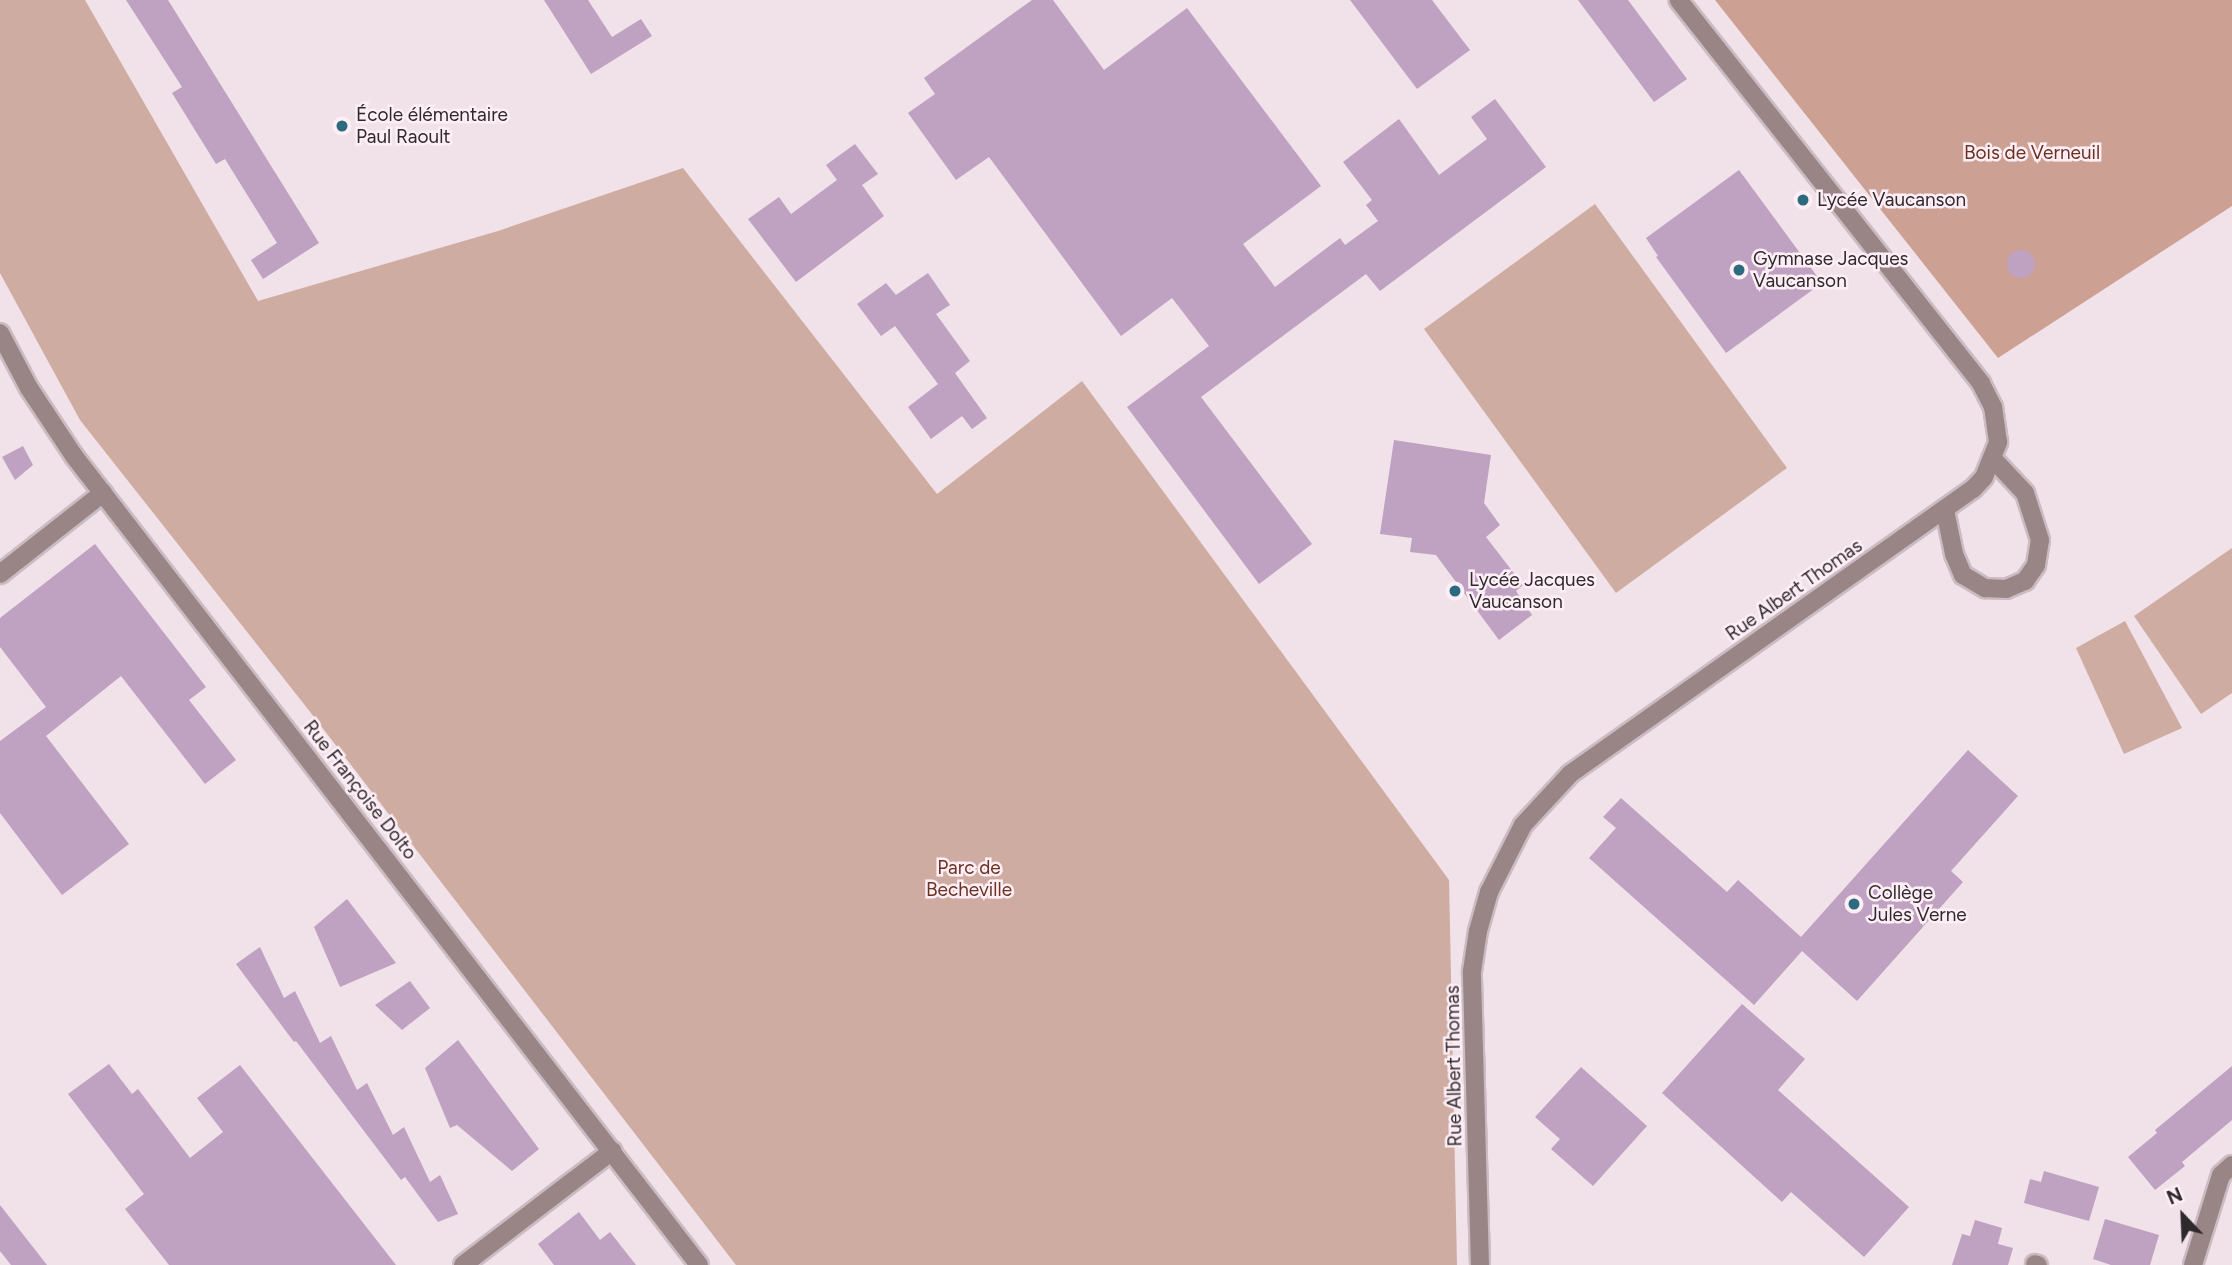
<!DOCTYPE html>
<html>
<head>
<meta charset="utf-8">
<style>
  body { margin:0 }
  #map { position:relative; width:2232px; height:1265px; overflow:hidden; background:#f1e1e8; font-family:Figtree,sans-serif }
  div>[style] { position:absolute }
  .green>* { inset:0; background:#cfaca1 }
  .forest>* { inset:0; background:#cca092 }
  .building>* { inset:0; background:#bfa1c2 }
  .round { border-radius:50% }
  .roads { filter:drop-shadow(2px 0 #cabcc2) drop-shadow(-2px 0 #cabcc2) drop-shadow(0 2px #cabcc2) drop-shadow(0 -2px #cabcc2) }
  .minor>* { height:18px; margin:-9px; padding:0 9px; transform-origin:9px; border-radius:9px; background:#998586 }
  .dots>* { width:19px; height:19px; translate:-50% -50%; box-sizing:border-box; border:4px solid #feeef6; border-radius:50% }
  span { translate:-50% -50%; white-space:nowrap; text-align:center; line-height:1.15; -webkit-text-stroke:5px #feeef6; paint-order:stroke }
  .poi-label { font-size:19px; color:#2e292b }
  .left { translate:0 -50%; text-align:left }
  .park-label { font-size:19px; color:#6a311f }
  .street-label { font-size:19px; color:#2e292b }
  .north { position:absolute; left:2148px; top:1181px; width:70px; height:70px; -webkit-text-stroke:5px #feeef6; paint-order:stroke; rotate:337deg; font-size:19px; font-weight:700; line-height:28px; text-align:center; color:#2e292b }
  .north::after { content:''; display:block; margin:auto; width:24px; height:32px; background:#2e292b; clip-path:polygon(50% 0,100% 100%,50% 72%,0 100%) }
</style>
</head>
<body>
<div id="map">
  <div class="green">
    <div style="clip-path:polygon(0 0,85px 0,258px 301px,498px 231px,683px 168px,937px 494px,1082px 381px,1449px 880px,1457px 1265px,736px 1265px,311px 713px,80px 420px,0 273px)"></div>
    <div style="clip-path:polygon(1595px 204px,1787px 468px,1616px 593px,1424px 329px)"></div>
    <div style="clip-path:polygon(2232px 548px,2232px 693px,2201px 714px,2134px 616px)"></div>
    <div style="clip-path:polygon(2125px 621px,2182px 728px,2124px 754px,2076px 648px)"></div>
  </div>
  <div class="forest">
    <div style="clip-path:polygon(1715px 0,2232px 0,2232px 206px,1998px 358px)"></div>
  </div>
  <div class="building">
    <div style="clip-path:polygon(126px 0,168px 0,319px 243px,263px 279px,251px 260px,277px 243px,225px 159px,216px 164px,172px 93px,182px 87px)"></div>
    <div style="clip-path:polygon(544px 0,588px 0,612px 37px,641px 19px,652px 36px,591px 74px)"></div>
    <div style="clip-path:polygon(1032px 0,1053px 0,1104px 70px,1187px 8px,1321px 186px,1243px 244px,1275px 287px,1340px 238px,1345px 245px,1378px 221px,1366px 205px,1372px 200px,1343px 162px,1399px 119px,1439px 175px,1487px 139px,1471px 117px,1495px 99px,1546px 167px,1380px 291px,1366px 274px,1201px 397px,1312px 544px,1259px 584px,1127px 407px,1209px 346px,1172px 298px,1121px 336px,989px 157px,956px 180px,908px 113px,935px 94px,924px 78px)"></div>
    <div style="clip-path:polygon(1350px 0,1432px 0,1470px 50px,1417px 89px)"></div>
    <div style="clip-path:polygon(1578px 0,1628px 0,1687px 79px,1654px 102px)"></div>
    <div style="clip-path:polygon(855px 144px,878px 174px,862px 185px,884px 216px,796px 282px,748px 219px,779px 197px,791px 214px,837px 180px,826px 165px)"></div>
    <div style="clip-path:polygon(1739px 170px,1822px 283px,1726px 353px,1656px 257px,1658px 256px,1646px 238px)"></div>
    <div class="round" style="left:2007px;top:250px;width:28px;height:28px"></div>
    <div style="clip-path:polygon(928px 273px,950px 305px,936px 314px,970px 361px,955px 373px,987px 418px,972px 429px,962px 416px,931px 439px,908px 407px,938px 384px,895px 326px,881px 336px,857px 304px,886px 283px,896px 295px)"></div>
    <div style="clip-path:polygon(1394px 440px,1491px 455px,1484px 503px,1500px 525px,1486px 537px,1523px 585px,1516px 591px,1532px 615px,1499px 640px,1436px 555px,1410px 552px,1412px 538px,1380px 534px)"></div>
    <div style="clip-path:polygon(23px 446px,33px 465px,15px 480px,2px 457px)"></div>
    <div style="clip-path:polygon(95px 544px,206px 687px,189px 700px,236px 760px,205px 784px,121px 676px,46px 736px,129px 844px,62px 895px,0 813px,0 741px,46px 707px,0 647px,0 618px)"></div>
    <div style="clip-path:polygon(1968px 750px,2018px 796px,1951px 871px,1963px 882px,1857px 1001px,1802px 951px,1754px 1005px,1589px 858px,1616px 828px,1603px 817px,1621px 798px,1727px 892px,1738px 880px,1801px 937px)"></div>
    <div style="clip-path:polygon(347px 899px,396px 963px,340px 987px,314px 927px)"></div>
    <div style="clip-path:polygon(260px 947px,284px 998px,295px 991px,320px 1043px,331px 1036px,357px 1090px,367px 1083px,393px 1135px,404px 1127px,430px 1182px,440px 1175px,458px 1214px,438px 1222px,405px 1177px,401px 1180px,296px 1041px,294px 1042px,236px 964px)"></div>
    <div style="clip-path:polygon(410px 981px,430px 1008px,402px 1030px,375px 1005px)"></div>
    <div style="clip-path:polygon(1742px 1004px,1805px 1059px,1778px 1090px,1909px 1207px,1864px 1257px,1791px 1192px,1782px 1202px,1662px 1093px)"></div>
    <div style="clip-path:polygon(458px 1040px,539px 1149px,512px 1171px,457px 1125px,450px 1128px,425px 1068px)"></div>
    <div style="clip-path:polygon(109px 1064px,132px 1094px,138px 1089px,190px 1158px,223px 1132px,197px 1098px,240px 1065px,396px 1265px,169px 1265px,125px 1209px,144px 1194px,68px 1094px)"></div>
    <div style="clip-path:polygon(2232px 1066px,2232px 1120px,2182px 1162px,2185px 1166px,2155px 1190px,2128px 1157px,2157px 1133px,2155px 1130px)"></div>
    <div style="clip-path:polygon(1581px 1067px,1647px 1126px,1593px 1186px,1551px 1149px,1560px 1139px,1535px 1117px)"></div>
    <div style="clip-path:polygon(2044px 1171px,2099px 1187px,2089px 1221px,2024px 1203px,2030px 1179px,2041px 1182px)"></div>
    <div style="clip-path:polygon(0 1205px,47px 1265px,11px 1265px,0 1251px)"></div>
    <div style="clip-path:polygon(579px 1212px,600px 1240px,610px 1232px,636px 1265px,554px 1265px,538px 1244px)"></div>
    <div style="clip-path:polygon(2105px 1219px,2159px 1235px,2150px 1265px,2111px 1265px,2093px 1259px)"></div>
    <div style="clip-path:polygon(1975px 1220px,2002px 1228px,1998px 1244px,2013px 1248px,2008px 1265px,1952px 1265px,1962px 1234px,1970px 1236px)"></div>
  </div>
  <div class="roads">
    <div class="minor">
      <div style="left:0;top:333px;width:62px;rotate:62.2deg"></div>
      <div style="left:29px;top:388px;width:82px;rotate:56.5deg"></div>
      <div style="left:74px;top:456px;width:1022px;rotate:52.31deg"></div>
      <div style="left:1945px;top:510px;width:45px;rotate:78.4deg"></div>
      <div style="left:1954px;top:554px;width:23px;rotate:67deg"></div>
      <div style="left:1963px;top:575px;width:26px;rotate:31deg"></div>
      <div style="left:1985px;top:588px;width:21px;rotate:3deg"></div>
      <div style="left:2006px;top:589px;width:21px;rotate:-23deg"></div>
      <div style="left:2025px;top:581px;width:19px;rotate:-55deg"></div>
      <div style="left:2036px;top:565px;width:25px;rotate:-81deg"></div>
      <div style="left:2040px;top:540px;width:49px;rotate:-107.7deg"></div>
      <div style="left:2025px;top:493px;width:47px;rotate:-133.3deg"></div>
      <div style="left:0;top:574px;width:131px;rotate:-38.2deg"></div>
      <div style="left:2035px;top:1264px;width:3px;rotate:18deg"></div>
      <div style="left:463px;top:1265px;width:188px;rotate:-37.4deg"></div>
      <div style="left:1480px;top:1265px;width:294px;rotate:-91.6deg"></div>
      <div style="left:1472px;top:971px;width:40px;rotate:-81.5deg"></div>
      <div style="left:1478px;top:931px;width:41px;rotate:-74.2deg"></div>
      <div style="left:1489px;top:892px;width:75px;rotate:-63.1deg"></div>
      <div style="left:1523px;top:825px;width:69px;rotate:-47.3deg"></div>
      <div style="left:1570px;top:774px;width:494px;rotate:-35.3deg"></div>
      <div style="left:1973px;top:489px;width:16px;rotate:-47deg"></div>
      <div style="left:1984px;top:477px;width:38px;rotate:-68deg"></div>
      <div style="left:1998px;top:442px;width:35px;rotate:-98deg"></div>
      <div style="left:1993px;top:407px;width:27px;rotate:-117deg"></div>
      <div style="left:1981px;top:383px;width:488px;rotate:-128.3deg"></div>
      <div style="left:2193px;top:1265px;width:94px;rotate:-72.7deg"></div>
      <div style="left:2221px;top:1175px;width:15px;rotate:-42deg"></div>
    </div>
  </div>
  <div class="dots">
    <div style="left:342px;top:126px;background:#2c6a80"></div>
    <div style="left:1803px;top:200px;background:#2c6a80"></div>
    <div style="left:1739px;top:270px;background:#2c6a80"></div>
    <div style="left:1455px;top:591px;background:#2c6a80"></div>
    <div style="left:1854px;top:904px;background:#2c6a80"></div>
  </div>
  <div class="poi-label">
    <span class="left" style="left:356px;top:126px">École élémentaire<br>Paul Raoult</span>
    <span class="left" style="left:1817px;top:200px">Lycée Vaucanson</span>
    <span class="left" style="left:1753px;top:270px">Gymnase Jacques<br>Vaucanson</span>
    <span class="left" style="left:1469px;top:591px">Lycée Jacques<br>Vaucanson</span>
    <span class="left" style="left:1868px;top:904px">Collège<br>Jules Verne</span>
  </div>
  <div class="park-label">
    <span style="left:2032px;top:153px">Bois de Verneuil</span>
    <span style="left:969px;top:879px">Parc de<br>Becheville</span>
  </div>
  <div class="street-label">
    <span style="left:1794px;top:590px;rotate:-35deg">Rue Albert Thomas</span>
    <span style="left:360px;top:790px;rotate:52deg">Rue Françoise Dolto</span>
    <span style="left:1454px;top:1066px;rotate:-91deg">Rue Albert Thomas</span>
  </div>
  <div class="north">N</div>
</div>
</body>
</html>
